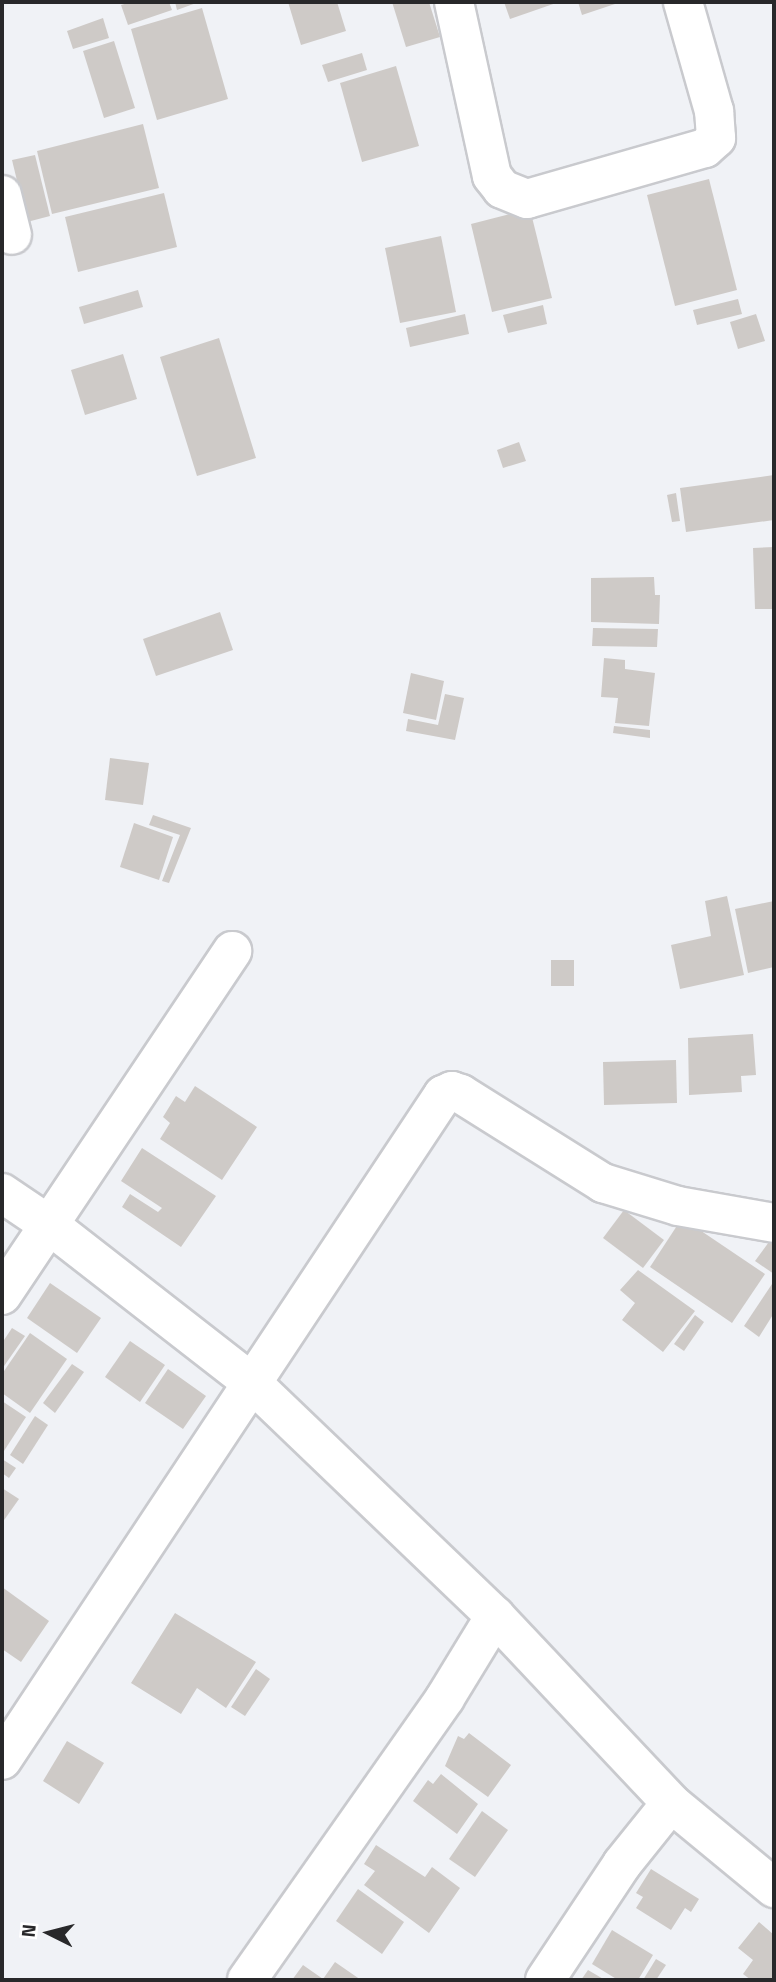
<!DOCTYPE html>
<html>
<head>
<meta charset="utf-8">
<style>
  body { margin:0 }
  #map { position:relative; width:776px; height:1982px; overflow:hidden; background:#f0f2f6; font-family:"Titillium Web",sans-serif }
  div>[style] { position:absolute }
  .building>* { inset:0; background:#cecac7 }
  .roads { filter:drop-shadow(2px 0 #c9cace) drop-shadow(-2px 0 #c9cace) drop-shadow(0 2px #c9cace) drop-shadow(0 -2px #c9cace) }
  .minor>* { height:38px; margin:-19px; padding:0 19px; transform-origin:19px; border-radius:19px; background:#fff }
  span { translate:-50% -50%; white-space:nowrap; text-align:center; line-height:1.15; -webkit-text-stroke:7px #fff; paint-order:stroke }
  .frame { position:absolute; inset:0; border:4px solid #28282a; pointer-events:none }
  .north { position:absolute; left:14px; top:1898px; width:70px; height:70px; -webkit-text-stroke:5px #fff; paint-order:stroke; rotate:276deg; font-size:19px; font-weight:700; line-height:28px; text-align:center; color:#28282a }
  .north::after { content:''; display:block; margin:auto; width:24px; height:32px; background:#28282a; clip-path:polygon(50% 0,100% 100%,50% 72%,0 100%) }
</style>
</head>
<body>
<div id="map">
  <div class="building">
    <div style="clip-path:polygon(131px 2px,169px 2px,172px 10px,128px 25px,121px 5px)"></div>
    <div style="clip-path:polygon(175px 2px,199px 2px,177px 10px)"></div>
    <div style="clip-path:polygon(288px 2px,337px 2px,346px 31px,301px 45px)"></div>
    <div style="clip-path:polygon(392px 2px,429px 2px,440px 37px,406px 47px)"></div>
    <div style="clip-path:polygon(504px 2px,559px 2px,510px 19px)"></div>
    <div style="clip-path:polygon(578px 2px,621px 2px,582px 15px)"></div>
    <div style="clip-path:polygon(202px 8px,228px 99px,157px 120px,131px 29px)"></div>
    <div style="clip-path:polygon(103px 18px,109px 38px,73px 49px,67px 31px)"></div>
    <div style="clip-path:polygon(114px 41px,135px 108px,104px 118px,83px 51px)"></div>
    <div style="clip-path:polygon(362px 53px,367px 70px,328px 82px,322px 65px)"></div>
    <div style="clip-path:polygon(396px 66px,419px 146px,362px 162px,340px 83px)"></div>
    <div style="clip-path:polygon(143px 124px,159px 188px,52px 214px,37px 151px)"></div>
    <div style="clip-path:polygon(35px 155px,50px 216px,27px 222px,12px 160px)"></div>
    <div style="clip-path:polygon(709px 179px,737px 290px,675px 306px,647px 195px)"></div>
    <div style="clip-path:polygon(164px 193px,177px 247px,78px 272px,65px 217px)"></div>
    <div style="clip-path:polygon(530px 209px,552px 298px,492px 312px,471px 224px)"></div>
    <div style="clip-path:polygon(441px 236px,456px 312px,400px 323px,385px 248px)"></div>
    <div style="clip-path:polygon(138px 290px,143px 307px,84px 324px,79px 307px)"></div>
    <div style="clip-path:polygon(738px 299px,742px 314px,697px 325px,693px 310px)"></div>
    <div style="clip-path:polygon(543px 305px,547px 324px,508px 333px,503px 315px)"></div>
    <div style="clip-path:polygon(465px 314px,469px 334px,410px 347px,406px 328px)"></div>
    <div style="clip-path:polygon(756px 314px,765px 341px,738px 349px,730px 322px)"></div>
    <div style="clip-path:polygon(219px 338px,256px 458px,197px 476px,160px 357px)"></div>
    <div style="clip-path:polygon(123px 354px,137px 399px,85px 415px,71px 370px)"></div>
    <div style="clip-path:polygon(519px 442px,526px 461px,503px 468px,497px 450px)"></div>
    <div style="clip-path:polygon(774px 475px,774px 520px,686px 532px,680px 488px)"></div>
    <div style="clip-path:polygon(676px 493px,680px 521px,672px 522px,667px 495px)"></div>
    <div style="clip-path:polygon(774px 547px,774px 609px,755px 609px,753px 548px)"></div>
    <div style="clip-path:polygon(654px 577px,655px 595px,660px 595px,659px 624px,591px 622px,591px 578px)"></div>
    <div style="clip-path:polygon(220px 612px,233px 650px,156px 676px,143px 639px)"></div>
    <div style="clip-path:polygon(593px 628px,658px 629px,657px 647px,592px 646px)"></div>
    <div style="clip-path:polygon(604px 658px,625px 660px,625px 669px,655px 673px,649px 726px,615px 723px,618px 698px,601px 697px)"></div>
    <div style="clip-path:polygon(411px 673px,444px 681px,436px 720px,403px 713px)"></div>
    <div style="clip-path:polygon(445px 694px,464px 698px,455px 740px,406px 731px,408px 719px,438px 725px)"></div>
    <div style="clip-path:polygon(614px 726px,650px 730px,650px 738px,613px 733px)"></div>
    <div style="clip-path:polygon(110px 758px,149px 763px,143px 805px,105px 800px)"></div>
    <div style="clip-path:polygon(153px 815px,191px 828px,169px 883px,162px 881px,180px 835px,149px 825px)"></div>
    <div style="clip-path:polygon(134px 823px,173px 837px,159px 880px,120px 867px)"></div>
    <div style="clip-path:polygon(727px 896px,744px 975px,680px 989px,671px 945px,711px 936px,705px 901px)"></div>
    <div style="clip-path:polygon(774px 901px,774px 967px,748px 973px,735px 909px)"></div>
    <div style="clip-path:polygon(551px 960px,574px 960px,574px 986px,551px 986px)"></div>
    <div style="clip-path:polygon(753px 1034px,756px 1075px,741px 1076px,742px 1092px,689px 1095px,688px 1038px)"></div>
    <div style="clip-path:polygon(676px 1060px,677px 1103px,604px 1105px,603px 1062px)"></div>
    <div style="clip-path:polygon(195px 1086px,257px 1127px,222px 1180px,160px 1139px,170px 1123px,163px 1117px,176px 1096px,185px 1102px)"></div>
    <div style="clip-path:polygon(142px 1148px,216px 1196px,181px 1247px,122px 1207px,130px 1194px,158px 1212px,162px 1208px,121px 1181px)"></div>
    <div style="clip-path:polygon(624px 1210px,664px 1240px,643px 1268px,603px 1238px)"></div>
    <div style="clip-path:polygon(682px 1218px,765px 1274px,732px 1323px,650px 1267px)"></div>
    <div style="clip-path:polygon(774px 1235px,774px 1274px,755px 1261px)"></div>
    <div style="clip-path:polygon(638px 1270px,695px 1311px,663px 1352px,622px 1320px,635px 1303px,620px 1290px)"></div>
    <div style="clip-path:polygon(774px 1281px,774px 1313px,759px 1337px,744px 1326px)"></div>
    <div style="clip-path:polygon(50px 1283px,101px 1318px,77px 1353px,27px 1318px)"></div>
    <div style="clip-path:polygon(695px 1315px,704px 1322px,684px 1351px,674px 1344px)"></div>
    <div style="clip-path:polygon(12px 1328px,25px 1336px,2px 1369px,2px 1343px)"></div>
    <div style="clip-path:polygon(30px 1333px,67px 1359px,30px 1413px,2px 1393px,2px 1374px)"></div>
    <div style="clip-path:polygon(130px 1341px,165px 1365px,140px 1402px,105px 1377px)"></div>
    <div style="clip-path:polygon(72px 1364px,84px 1372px,55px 1413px,43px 1403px)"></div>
    <div style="clip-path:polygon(168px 1369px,206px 1396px,183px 1429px,145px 1403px)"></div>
    <div style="clip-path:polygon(2px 1401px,26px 1417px,2px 1454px)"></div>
    <div style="clip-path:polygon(35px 1416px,48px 1425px,23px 1464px,10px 1455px)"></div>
    <div style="clip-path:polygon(2px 1459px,16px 1468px,9px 1478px,2px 1473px)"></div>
    <div style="clip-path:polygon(2px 1488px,19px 1499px,2px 1523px)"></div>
    <div style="clip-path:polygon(2px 1587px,49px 1621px,21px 1662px,2px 1649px)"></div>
    <div style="clip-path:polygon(175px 1613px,256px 1662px,226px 1708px,197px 1688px,181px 1714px,131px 1683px)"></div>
    <div style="clip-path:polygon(256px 1669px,270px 1679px,245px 1716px,231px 1707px)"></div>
    <div style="clip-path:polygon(469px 1733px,511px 1765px,488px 1797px,445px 1766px,458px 1736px,464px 1739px)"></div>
    <div style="clip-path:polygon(67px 1741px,104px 1763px,79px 1804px,43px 1781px)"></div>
    <div style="clip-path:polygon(441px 1774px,478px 1804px,457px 1834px,413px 1801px,428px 1780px,433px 1784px)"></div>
    <div style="clip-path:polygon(482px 1811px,508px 1830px,475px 1877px,449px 1859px)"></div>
    <div style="clip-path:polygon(376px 1845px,425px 1877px,432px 1867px,460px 1888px,429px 1933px,364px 1885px,375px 1871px,364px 1864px)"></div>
    <div style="clip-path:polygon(651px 1869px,699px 1899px,691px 1912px,685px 1908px,671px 1930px,636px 1908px,643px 1897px,636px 1893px)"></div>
    <div style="clip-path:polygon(358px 1889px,404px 1922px,382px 1954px,336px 1921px)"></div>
    <div style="clip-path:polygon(759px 1922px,774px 1935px,774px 1980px,751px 1980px,743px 1974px,753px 1960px,738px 1948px)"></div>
    <div style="clip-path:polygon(612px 1930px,653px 1955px,638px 1980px,618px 1980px,592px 1964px)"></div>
    <div style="clip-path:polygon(656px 1959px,666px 1965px,656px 1980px,643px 1980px)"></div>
    <div style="clip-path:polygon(335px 1962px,361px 1980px,292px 1980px,303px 1965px,323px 1979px)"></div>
    <div style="clip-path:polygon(588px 1970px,605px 1980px,581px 1980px)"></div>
  </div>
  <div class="roads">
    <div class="minor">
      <div style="left:454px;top:2px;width:178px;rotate:77.7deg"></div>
      <div style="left:492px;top:176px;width:16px;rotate:52deg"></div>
      <div style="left:502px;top:189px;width:27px;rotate:22deg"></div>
      <div style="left:527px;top:199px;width:185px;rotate:-16deg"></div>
      <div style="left:705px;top:148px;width:15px;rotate:-42deg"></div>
      <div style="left:716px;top:138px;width:27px;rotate:-94deg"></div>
      <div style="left:714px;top:111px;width:113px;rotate:-105.9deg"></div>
      <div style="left:2px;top:195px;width:41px;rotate:76deg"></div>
      <div style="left:2px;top:1193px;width:55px;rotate:34deg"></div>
      <div style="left:48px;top:1224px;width:257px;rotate:37.9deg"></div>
      <div style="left:251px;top:1382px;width:338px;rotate:43.8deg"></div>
      <div style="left:495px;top:1616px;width:257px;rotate:46.7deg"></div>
      <div style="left:671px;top:1803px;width:134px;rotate:39.5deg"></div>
      <div style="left:2px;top:1295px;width:414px;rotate:-56.2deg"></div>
      <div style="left:2px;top:1760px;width:798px;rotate:-56.45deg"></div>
      <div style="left:443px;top:1095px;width:10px;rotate:-24deg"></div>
      <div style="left:452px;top:1091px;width:9px;rotate:18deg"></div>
      <div style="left:461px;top:1094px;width:168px;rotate:32.1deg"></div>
      <div style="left:603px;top:1183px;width:78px;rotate:17deg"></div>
      <div style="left:678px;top:1206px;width:97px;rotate:10deg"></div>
      <div style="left:247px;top:1980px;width:345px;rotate:-54.9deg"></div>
      <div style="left:445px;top:1698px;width:96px;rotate:-58.6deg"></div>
      <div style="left:545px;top:1980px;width:139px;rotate:-56.4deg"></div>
      <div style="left:622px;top:1864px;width:78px;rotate:-51.2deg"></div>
    </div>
  </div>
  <div class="frame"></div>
  <div class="north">N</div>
</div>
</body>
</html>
